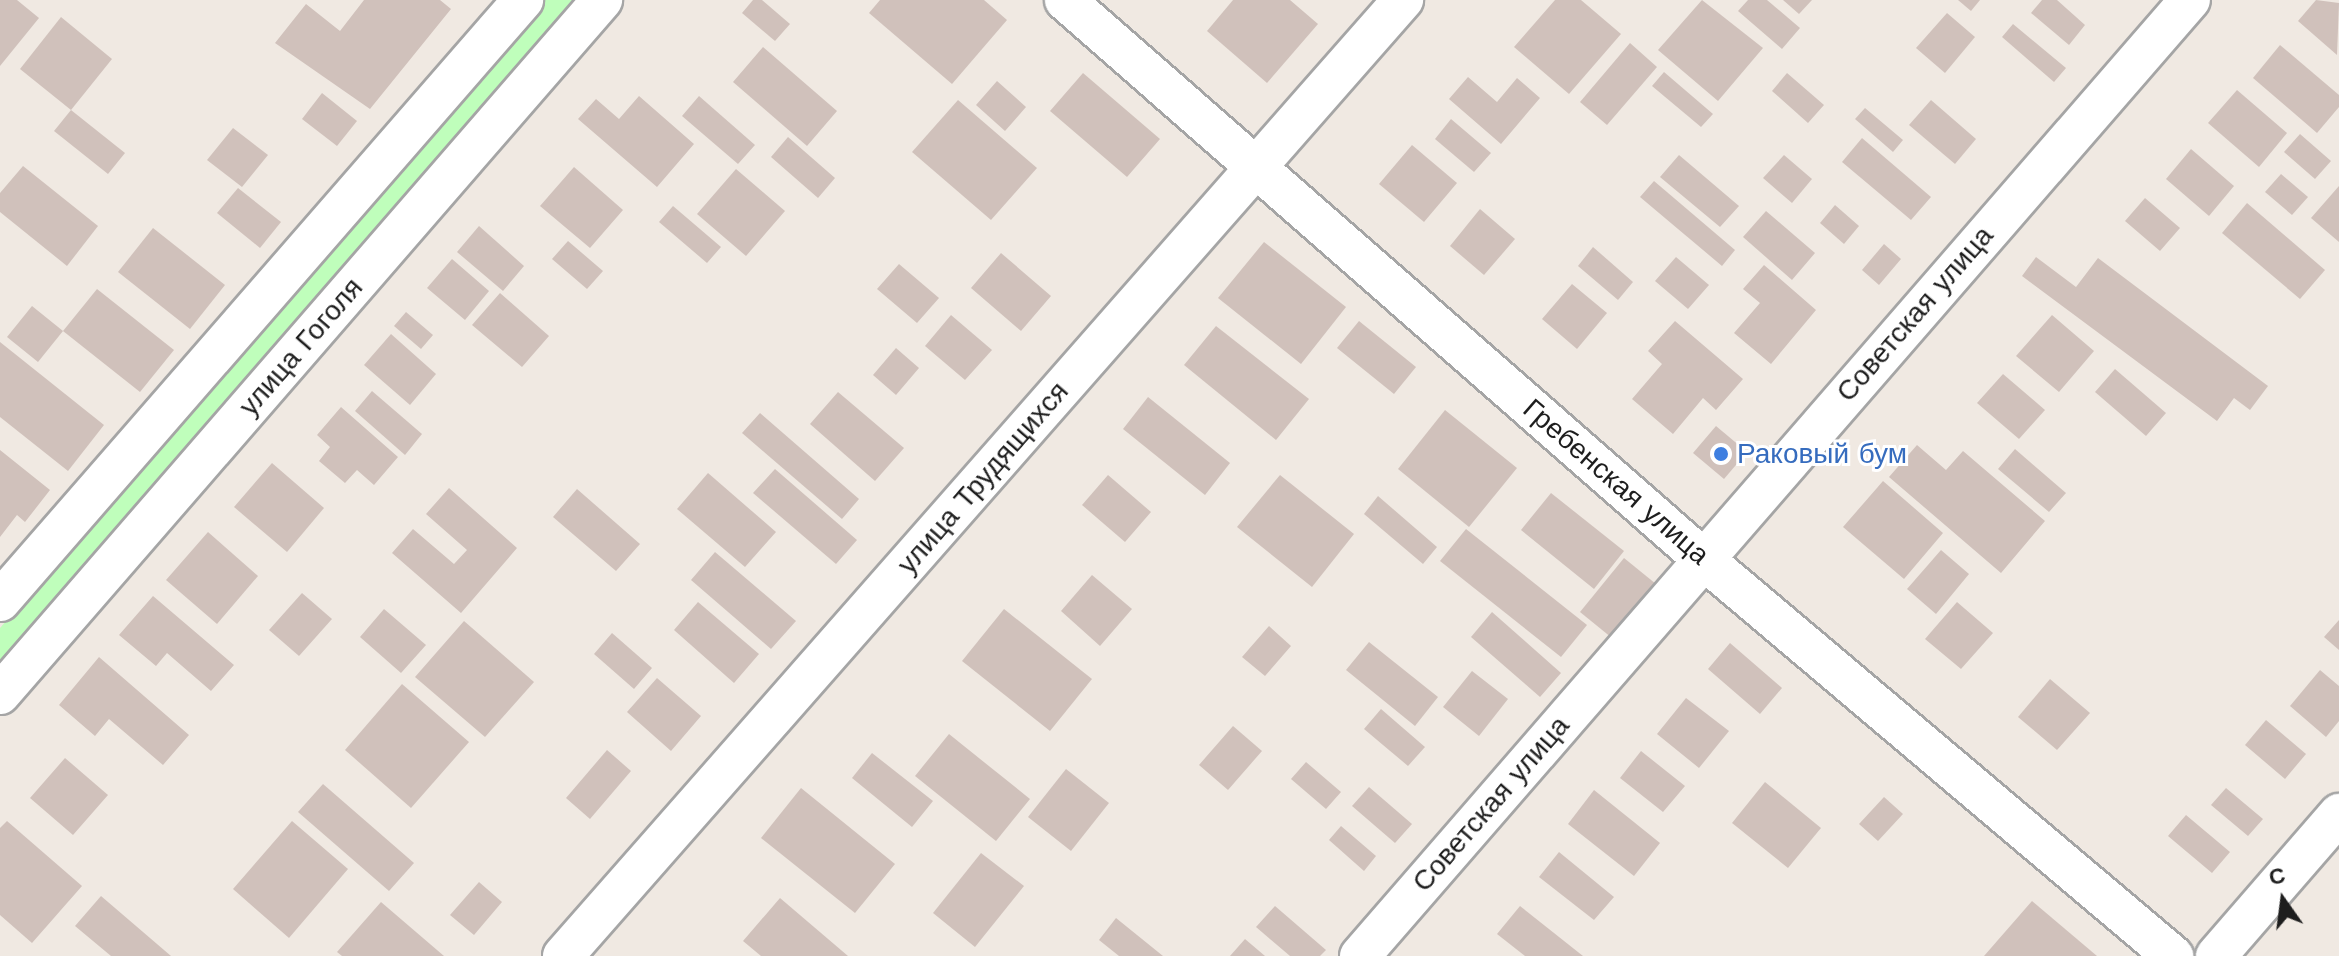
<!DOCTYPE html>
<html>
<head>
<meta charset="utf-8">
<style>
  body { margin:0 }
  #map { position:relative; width:2339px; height:956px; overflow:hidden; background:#f0e9e2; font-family:"Work Sans",sans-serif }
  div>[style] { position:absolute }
  .park>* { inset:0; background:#bffebb }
  .building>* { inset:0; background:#d0c1bb }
  .roads { filter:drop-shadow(2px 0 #a5a5a5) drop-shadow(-2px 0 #a5a5a5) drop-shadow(0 2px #a5a5a5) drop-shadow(0 -2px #a5a5a5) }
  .minor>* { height:40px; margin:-20px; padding:0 20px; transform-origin:20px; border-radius:20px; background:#fff }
  .dots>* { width:22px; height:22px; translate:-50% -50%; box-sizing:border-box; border:4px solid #fff; border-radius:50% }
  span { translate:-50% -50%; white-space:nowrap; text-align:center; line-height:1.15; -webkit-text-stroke:6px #fff; paint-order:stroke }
  .street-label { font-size:28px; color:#1e1e1e }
  .shop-label { font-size:28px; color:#366cbe }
  .left { translate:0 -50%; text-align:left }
  .north { position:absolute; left:2243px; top:860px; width:80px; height:80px; -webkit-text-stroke:6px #fff; paint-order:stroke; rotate:346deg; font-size:22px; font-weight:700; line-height:32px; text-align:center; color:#1e1e1e }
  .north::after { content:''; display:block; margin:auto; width:28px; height:36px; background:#1e1e1e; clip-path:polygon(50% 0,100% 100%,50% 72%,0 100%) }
</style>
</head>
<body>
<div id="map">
  <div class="park">
    <div style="clip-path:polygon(543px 0,583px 0,0 677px,0 628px)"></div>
  </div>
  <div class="building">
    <div style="clip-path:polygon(0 0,17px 0,39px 18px,0 66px)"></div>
    <div style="clip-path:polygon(364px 0,440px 0,451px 9px,370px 109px,275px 43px,306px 4px,340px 31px)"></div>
    <div style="clip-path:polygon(753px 0,762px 0,790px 24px,775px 41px,742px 13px)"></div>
    <div style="clip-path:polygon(880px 0,984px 0,1007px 20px,952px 84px,869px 13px)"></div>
    <div style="clip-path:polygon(1233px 0,1290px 0,1318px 24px,1267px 83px,1207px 31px)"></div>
    <div style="clip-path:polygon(1555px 0,1581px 0,1621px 34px,1569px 94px,1514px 47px)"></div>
    <div style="clip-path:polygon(1702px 0,1763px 48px,1718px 101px,1658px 50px)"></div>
    <div style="clip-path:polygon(1748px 0,1767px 0,1800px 28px,1782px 49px,1738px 11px)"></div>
    <div style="clip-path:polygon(1783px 0,1812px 0,1799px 14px)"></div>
    <div style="clip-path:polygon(1958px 0,1980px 0,1971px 11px)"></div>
    <div style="clip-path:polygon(2042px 0,2057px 0,2085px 25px,2069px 45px,2031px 13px)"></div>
    <div style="clip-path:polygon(2316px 0,2339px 3px,2337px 55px,2298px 21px)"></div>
    <div style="clip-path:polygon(1947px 13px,1975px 37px,1945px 73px,1916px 48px)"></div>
    <div style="clip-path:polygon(61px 17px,112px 59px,71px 110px,20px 69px)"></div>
    <div style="clip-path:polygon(2013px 24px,2066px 68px,2054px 82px,2002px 37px)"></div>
    <div style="clip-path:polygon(1630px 43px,1657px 67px,1607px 125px,1580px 102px)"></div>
    <div style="clip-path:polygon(2280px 45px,2339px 95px,2339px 107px,2317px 133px,2253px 78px)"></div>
    <div style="clip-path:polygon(763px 47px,837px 111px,807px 146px,733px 82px)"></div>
    <div style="clip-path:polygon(1664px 72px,1713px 114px,1701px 127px,1652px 86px)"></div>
    <div style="clip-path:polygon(1083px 73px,1160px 139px,1127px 177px,1050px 111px)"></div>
    <div style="clip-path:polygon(1787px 73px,1824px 105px,1808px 123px,1772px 91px)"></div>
    <div style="clip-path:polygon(1468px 77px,1497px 102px,1517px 78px,1540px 98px,1501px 144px,1449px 99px)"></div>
    <div style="clip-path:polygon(997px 81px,1026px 107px,1005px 131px,976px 105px)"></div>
    <div style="clip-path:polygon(2237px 90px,2287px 133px,2259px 167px,2208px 123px)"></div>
    <div style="clip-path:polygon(322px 93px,357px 121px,337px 146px,302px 119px)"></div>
    <div style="clip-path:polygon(639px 96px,694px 144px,657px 187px,578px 119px,596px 99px,619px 119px)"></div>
    <div style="clip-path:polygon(699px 96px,755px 145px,738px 164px,682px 116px)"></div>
    <div style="clip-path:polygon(958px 100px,1037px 168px,991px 220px,912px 152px)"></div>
    <div style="clip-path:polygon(1931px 100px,1976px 139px,1955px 164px,1909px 125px)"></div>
    <div style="clip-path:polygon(1865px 108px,1903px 140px,1893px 152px,1855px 119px)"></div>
    <div style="clip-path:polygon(71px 110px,125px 153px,108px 174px,54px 131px)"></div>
    <div style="clip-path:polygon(1451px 119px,1491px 153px,1474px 172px,1435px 139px)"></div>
    <div style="clip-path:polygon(233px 128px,268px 155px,242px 187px,207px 160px)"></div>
    <div style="clip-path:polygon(2300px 134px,2331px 161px,2315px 179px,2284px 152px)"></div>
    <div style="clip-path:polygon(788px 137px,835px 178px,818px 198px,771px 157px)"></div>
    <div style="clip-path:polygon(1862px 138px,1931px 197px,1911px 220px,1842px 162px)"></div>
    <div style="clip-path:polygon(1412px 145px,1457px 183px,1424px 222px,1379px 184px)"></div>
    <div style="clip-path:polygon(2191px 149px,2234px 186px,2209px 216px,2166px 179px)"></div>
    <div style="clip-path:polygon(1679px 155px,1739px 206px,1720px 227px,1660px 177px)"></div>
    <div style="clip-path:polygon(1784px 155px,1812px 179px,1792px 203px,1763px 178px)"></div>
    <div style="clip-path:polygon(23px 166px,98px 226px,67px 266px,0 212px,0 193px)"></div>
    <div style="clip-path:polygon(574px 167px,623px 210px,590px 248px,540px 206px)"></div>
    <div style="clip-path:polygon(736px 169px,785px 211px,746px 256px,697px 214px)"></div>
    <div style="clip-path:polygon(2281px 174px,2308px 197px,2292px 215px,2265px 192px)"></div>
    <div style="clip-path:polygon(1654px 181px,1735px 250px,1722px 266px,1640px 197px)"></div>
    <div style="clip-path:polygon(2339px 186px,2339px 242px,2311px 218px)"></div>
    <div style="clip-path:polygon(238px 188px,281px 222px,260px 248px,217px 213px)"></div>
    <div style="clip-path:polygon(2145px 198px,2180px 228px,2160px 251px,2125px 221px)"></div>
    <div style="clip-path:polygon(2247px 203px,2325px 270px,2300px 299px,2222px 233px)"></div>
    <div style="clip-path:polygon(1835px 205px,1859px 226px,1844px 244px,1820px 223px)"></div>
    <div style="clip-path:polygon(673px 206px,721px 247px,707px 263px,659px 222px)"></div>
    <div style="clip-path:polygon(1480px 209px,1515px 239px,1484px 275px,1450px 246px)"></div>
    <div style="clip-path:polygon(1766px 211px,1815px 253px,1792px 280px,1743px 237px)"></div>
    <div style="clip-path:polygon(479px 226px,524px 266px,503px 291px,457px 252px)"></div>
    <div style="clip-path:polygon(153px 228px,225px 285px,190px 329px,118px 272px)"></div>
    <div style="clip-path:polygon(568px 241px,603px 271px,587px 289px,552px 259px)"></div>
    <div style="clip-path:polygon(1264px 242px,1346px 307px,1301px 364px,1218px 298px)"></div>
    <div style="clip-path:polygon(1884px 244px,1901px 259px,1879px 285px,1862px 270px)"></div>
    <div style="clip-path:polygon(1593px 247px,1633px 282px,1618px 300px,1578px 266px)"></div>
    <div style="clip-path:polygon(1001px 253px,1051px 296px,1021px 331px,971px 288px)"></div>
    <div style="clip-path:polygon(1676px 257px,1709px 285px,1688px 309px,1655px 281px)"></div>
    <div style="clip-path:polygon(2036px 257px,2076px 287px,2098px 258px,2268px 386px,2250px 410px,2234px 398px,2217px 421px,2022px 276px)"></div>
    <div style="clip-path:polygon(452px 259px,489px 291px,465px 320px,427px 288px)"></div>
    <div style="clip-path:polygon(899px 264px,939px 298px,917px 323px,877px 289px)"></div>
    <div style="clip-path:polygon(1764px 265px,1816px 310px,1771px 364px,1734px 333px,1760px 303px,1743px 289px)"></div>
    <div style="clip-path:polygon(1572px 284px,1607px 313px,1577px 349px,1542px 319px)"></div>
    <div style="clip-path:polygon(97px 289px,174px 350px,140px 392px,63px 331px)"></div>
    <div style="clip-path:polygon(500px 293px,549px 336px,522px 367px,472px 325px)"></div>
    <div style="clip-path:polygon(32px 306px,63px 331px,38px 362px,7px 337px)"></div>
    <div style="clip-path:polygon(406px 312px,433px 335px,421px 349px,394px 326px)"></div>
    <div style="clip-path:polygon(951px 315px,992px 350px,965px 380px,925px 346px)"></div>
    <div style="clip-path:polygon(2052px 315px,2094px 351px,2059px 392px,2016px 356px)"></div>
    <div style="clip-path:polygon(1359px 321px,1416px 367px,1394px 394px,1337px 348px)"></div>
    <div style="clip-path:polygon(1675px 321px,1743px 379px,1716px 410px,1703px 398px,1673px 434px,1632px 399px,1662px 364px,1648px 351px)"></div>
    <div style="clip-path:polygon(1216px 326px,1309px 399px,1276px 440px,1184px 365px)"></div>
    <div style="clip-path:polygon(391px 334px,436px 374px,410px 405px,364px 365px)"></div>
    <div style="clip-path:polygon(0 342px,104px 425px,68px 471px,0 417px)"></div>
    <div style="clip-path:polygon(896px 348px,919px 368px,896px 395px,873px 375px)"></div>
    <div style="clip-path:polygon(2115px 369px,2166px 413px,2146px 436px,2095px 392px)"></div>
    <div style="clip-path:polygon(2003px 374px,2045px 410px,2019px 439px,1977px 403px)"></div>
    <div style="clip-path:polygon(372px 391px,422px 434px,405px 455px,355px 411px)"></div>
    <div style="clip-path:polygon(838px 392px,904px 448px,875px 481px,810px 424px)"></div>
    <div style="clip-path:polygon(1148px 397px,1230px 463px,1205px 495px,1123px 429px)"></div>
    <div style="clip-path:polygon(341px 407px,398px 457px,374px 485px,357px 470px,345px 483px,319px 461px,330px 447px,317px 435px)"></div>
    <div style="clip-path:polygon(1445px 410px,1517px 468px,1469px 527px,1398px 469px)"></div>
    <div style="clip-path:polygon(760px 413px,859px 499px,842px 519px,742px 433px)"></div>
    <div style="clip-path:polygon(1716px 426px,1747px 452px,1724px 479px,1693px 453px)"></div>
    <div style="clip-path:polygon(1917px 445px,1946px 470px,1963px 451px,2045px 521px,2001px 573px,1889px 477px)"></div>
    <div style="clip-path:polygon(2015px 449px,2066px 493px,2049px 512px,1998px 469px)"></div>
    <div style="clip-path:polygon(0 450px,50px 490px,25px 522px,17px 515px,0 537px)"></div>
    <div style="clip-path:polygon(272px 463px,324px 508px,287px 552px,234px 507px)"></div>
    <div style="clip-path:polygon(775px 469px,857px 540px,836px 564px,753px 493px)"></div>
    <div style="clip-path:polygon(708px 473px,776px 532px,745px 567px,677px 509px)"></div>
    <div style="clip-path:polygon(1108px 475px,1151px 512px,1125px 542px,1082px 505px)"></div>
    <div style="clip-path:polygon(1280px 475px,1354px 534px,1312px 587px,1237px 527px)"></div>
    <div style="clip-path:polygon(1883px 481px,1943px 533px,1904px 579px,1843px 527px)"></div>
    <div style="clip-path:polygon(449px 488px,517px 548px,461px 613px,392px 553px,413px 529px,454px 564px,467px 550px,426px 514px)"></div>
    <div style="clip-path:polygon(577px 489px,640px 544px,616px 571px,553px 517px)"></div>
    <div style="clip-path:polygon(1551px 493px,1624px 551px,1594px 589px,1521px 530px)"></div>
    <div style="clip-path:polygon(1378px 496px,1437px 547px,1423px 564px,1364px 514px)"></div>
    <div style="clip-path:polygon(1466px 529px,1587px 625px,1561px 657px,1440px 561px)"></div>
    <div style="clip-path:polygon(208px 532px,258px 576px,217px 624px,166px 580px)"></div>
    <div style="clip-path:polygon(1941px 550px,1969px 574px,1936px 614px,1907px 589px)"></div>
    <div style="clip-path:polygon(715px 552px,796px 621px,771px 649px,691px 580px)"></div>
    <div style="clip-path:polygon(1624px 558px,1656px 584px,1612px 638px,1580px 612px)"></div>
    <div style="clip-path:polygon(1092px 575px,1132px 609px,1100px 646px,1061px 611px)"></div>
    <div style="clip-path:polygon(302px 593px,332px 619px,299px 656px,269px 630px)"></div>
    <div style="clip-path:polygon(153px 596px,234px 665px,211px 691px,167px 653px,156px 666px,119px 635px)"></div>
    <div style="clip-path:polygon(698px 602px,759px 654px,734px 683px,674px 630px)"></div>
    <div style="clip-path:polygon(1957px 602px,1993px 633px,1961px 669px,1925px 639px)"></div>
    <div style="clip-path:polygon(384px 609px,426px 645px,401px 673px,360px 637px)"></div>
    <div style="clip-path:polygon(1004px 609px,1092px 679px,1050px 731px,962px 661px)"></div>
    <div style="clip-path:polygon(1492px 612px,1561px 673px,1540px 697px,1471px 637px)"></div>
    <div style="clip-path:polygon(2339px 620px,2339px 650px,2324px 637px)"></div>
    <div style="clip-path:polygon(464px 621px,534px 682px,485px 737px,415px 677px)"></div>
    <div style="clip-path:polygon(1269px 626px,1291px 646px,1265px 676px,1242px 657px)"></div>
    <div style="clip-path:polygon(612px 633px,652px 668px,634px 689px,594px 654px)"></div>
    <div style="clip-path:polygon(1369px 642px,1438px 697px,1415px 726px,1346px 670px)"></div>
    <div style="clip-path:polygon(1730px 643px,1782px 688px,1760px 714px,1708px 669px)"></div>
    <div style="clip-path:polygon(99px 657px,189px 735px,163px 765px,109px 719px,95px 736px,59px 705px)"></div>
    <div style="clip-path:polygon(2320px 670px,2339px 686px,2339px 721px,2326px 737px,2290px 706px)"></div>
    <div style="clip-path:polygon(1472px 671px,1508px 699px,1479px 736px,1443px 707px)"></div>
    <div style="clip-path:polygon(657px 678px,701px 716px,671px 751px,627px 712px)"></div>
    <div style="clip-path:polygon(2050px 679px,2090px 713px,2057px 750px,2018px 717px)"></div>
    <div style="clip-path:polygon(402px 684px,469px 742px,411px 808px,345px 750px)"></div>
    <div style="clip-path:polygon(1686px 698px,1729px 731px,1699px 768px,1657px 734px)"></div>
    <div style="clip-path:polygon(1381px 709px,1425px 747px,1408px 766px,1364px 729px)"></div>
    <div style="clip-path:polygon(2266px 720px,2306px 754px,2285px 779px,2245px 745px)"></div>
    <div style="clip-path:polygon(1233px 726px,1262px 751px,1228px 790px,1199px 765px)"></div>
    <div style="clip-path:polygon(949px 734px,1030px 799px,996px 841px,915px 776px)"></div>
    <div style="clip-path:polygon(607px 750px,631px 771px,590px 819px,566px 798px)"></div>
    <div style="clip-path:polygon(1641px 751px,1685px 786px,1663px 812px,1620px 778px)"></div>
    <div style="clip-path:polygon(872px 753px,933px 801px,912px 827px,852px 778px)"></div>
    <div style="clip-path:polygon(65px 758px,108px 795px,73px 835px,30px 798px)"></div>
    <div style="clip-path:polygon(1306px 762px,1341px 792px,1326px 809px,1291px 779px)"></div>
    <div style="clip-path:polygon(1066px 769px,1109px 803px,1071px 851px,1028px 817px)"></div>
    <div style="clip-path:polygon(1765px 782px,1821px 828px,1788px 868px,1732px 823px)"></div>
    <div style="clip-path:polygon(323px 784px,414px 863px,389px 891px,298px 812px)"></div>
    <div style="clip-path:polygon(1369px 787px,1412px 824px,1395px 843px,1352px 806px)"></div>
    <div style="clip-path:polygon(801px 788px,895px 864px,855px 913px,761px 838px)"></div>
    <div style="clip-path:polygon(2226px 788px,2263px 819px,2248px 836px,2211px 805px)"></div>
    <div style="clip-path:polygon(1594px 790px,1660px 843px,1634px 876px,1568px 824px)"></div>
    <div style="clip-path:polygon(1884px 797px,1903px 814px,1878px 841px,1859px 824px)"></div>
    <div style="clip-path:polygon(2186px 815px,2230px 852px,2212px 873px,2168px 836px)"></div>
    <div style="clip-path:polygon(7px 821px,82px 886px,32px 943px,0 915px,0 828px)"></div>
    <div style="clip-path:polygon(292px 821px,348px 869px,289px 938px,233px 889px)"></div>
    <div style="clip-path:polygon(1341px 826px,1376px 856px,1364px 871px,1329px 840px)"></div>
    <div style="clip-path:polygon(1559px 852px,1614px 897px,1594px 920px,1539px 877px)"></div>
    <div style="clip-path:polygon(981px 853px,1024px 886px,975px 947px,933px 913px)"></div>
    <div style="clip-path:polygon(479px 882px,502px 902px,474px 935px,450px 915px)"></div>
    <div style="clip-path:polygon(101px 896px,171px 956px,111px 956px,75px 926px)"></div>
    <div style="clip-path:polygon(780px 898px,848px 956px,761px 956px,743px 941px)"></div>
    <div style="clip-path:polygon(2032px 901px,2097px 956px,1984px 956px)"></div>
    <div style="clip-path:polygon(381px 902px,444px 956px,342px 956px,337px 952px)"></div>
    <div style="clip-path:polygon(1275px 906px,1326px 950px,1320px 956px,1290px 956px,1256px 927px)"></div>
    <div style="clip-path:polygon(1520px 906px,1583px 956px,1525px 956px,1497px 934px)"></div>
    <div style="clip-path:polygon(1116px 918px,1163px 956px,1119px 956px,1099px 940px)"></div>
    <div style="clip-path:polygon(1245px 939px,1265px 956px,1230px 956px)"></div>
  </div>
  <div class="roads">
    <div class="minor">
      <div style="left:1065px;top:0;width:847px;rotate:41.22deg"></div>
      <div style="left:1702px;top:558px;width:617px;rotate:40.2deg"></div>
      <div style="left:0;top:601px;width:797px;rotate:-48.97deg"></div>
      <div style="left:0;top:694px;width:919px;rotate:-49.06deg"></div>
      <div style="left:563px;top:956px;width:1273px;rotate:-48.7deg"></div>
      <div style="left:1360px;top:956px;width:1266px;rotate:-49.04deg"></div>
      <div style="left:2216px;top:956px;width:188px;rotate:-49.1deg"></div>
    </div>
  </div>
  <div class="dots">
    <div style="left:1721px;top:454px;background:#3f7fe0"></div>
  </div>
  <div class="street-label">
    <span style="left:1915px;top:314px;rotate:-49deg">Советская улица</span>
    <span style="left:301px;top:347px;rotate:-49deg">улица Гоголя</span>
    <span style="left:983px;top:478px;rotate:-49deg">улица Трудящихся</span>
    <span style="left:1616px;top:482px;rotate:41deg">Гребенская улица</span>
    <span style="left:1491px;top:804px;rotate:-49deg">Советская улица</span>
  </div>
  <div class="shop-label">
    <span class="left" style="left:1737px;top:454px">Раковый бум</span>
  </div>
  <div class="north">С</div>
</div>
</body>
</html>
